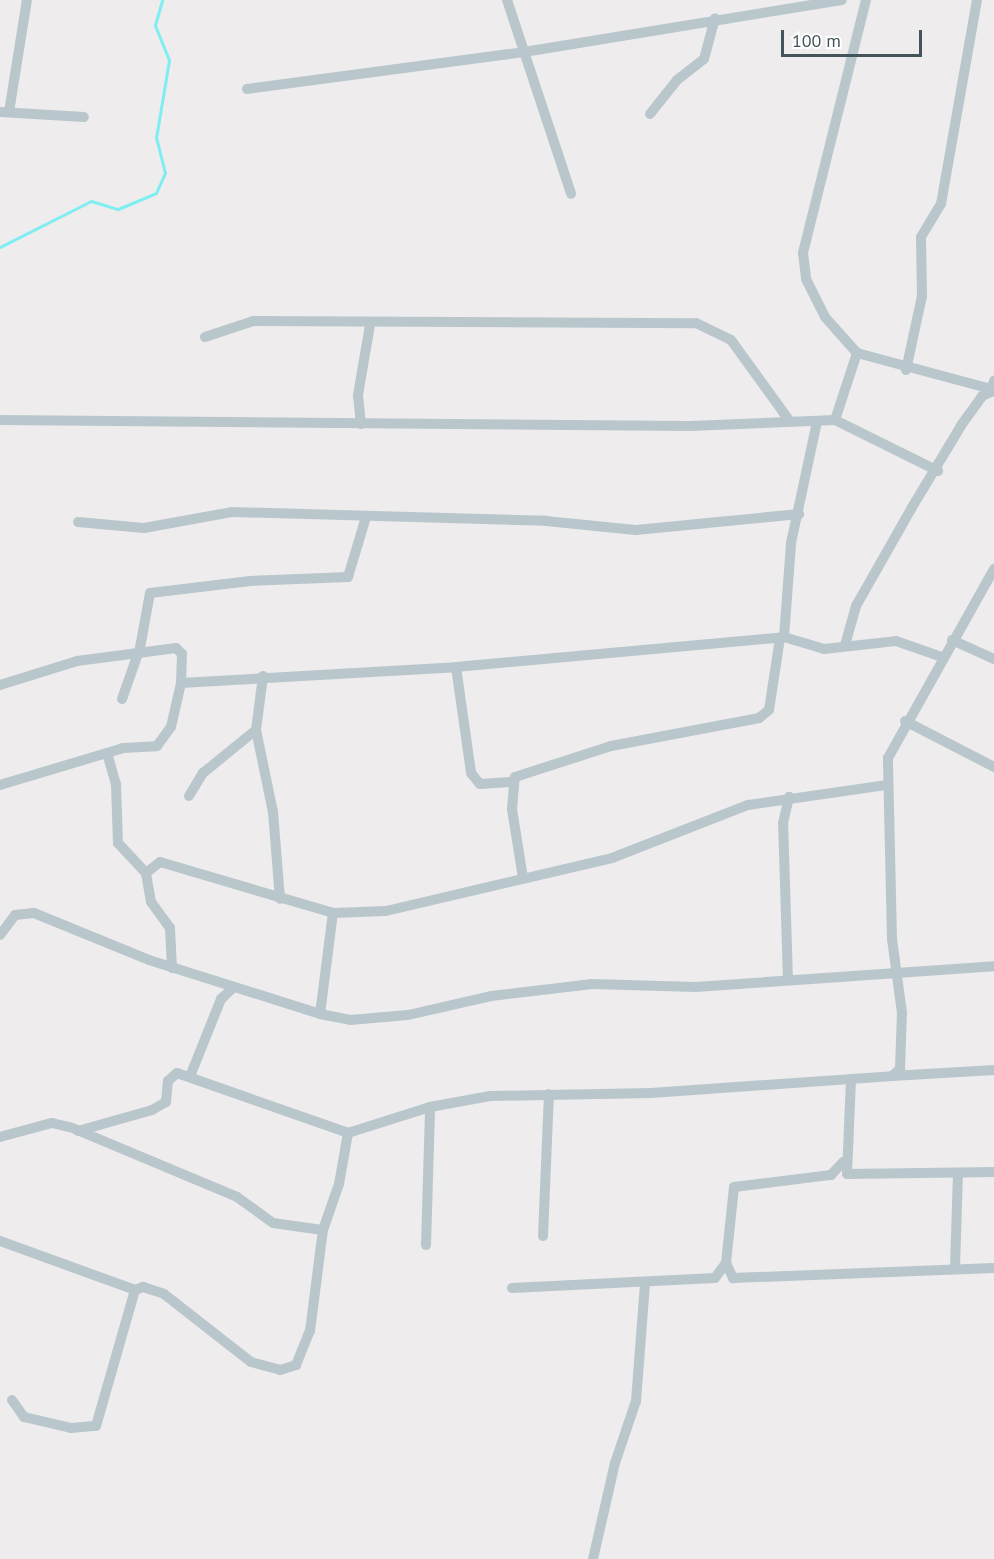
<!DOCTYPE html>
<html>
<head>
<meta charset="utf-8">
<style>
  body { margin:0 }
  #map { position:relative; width:994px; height:1559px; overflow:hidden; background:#efeced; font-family:"PT Sans",sans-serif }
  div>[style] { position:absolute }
  .stream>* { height:3px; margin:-1.5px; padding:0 1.5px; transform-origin:1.5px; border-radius:1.5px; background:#7feef2 }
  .minor>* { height:10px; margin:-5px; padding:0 5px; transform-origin:5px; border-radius:5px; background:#b9c7cd }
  span { translate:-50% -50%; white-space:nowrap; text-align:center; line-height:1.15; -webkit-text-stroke:5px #fff; paint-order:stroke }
  .scale { position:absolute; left:781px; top:30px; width:141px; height:27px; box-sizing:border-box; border:3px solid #43545b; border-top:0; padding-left:8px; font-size:18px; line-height:21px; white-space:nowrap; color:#43545b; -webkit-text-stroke:4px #fff; paint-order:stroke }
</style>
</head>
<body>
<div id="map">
  <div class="stream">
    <div style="left:0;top:247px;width:102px;rotate:-26.8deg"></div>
    <div style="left:91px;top:201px;width:28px;rotate:17deg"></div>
    <div style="left:118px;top:209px;width:41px;rotate:-22.8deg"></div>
    <div style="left:156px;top:193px;width:22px;rotate:-66deg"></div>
    <div style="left:165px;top:173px;width:36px;rotate:-104deg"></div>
    <div style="left:156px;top:138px;width:79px;rotate:-80.5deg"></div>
    <div style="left:169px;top:60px;width:38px;rotate:-112deg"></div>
    <div style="left:155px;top:25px;width:26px;rotate:-74deg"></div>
  </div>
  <div class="minor">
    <div style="left:507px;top:0;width:204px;rotate:71.7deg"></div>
    <div style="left:866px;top:0;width:261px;rotate:104deg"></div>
    <div style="left:803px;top:253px;width:26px;rotate:83deg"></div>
    <div style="left:806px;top:279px;width:42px;rotate:63.4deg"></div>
    <div style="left:825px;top:317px;width:48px;rotate:48.4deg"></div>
    <div style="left:857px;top:353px;width:139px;rotate:15deg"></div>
    <div style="left:991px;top:389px;width:9px;rotate:-69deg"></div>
    <div style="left:247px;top:89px;width:279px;rotate:-7.6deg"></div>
    <div style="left:524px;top:52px;width:322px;rotate:-9.3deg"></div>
    <div style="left:0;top:112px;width:84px;rotate:3.4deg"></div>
    <div style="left:9px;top:112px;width:113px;rotate:-80.9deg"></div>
    <div style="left:650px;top:114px;width:43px;rotate:-51.5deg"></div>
    <div style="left:677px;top:80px;width:34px;rotate:-38deg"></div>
    <div style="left:704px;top:59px;width:42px;rotate:-75deg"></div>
    <div style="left:205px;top:337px;width:51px;rotate:-18.4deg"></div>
    <div style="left:253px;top:321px;width:443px;rotate:0.3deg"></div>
    <div style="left:696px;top:323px;width:39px;rotate:26deg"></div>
    <div style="left:731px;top:340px;width:99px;rotate:54.1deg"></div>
    <div style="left:906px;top:370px;width:76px;rotate:-77.8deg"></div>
    <div style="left:922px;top:296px;width:59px;rotate:-91deg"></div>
    <div style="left:921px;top:237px;width:39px;rotate:-59deg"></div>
    <div style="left:941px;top:204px;width:207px;rotate:-80deg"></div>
    <div style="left:0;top:420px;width:690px;rotate:0.5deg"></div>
    <div style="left:690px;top:426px;width:145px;rotate:-2.4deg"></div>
    <div style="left:835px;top:420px;width:115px;rotate:26.3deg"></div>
    <div style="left:835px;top:420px;width:71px;rotate:-71.8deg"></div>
    <div style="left:361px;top:424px;width:29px;rotate:-96deg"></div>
    <div style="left:358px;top:395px;width:71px;rotate:-80.3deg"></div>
    <div style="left:78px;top:522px;width:66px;rotate:5.2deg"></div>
    <div style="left:144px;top:528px;width:89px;rotate:-10.3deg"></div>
    <div style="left:232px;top:512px;width:314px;rotate:1.6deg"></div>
    <div style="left:546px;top:521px;width:90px;rotate:5.7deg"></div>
    <div style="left:636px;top:530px;width:164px;rotate:-5.6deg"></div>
    <div style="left:784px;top:637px;width:94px;rotate:-85.7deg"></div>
    <div style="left:791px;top:543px;width:124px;rotate:-77.9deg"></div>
    <div style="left:952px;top:640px;width:46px;rotate:24.3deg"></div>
    <div style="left:845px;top:645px;width:41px;rotate:-74.2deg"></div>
    <div style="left:856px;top:606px;width:112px;rotate:-60.4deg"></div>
    <div style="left:911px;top:509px;width:99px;rotate:-59deg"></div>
    <div style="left:962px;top:424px;width:34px;rotate:-54deg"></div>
    <div style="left:982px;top:396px;width:13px;rotate:-23deg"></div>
    <div style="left:456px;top:667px;width:107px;rotate:81.9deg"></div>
    <div style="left:471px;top:773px;width:14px;rotate:51deg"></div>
    <div style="left:480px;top:784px;width:31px;rotate:-4deg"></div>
    <div style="left:263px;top:676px;width:54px;rotate:97.4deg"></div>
    <div style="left:256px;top:730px;width:84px;rotate:78.3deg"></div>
    <div style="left:273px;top:812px;width:87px;rotate:85.4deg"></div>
    <div style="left:0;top:685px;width:81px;rotate:-17.3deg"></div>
    <div style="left:77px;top:661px;width:100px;rotate:-7.5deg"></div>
    <div style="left:176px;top:648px;width:8px;rotate:45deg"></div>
    <div style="left:182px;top:654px;width:29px;rotate:92deg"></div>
    <div style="left:122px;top:699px;width:54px;rotate:-70.6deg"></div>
    <div style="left:140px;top:648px;width:56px;rotate:-79.7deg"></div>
    <div style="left:150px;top:593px;width:101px;rotate:-6.8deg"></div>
    <div style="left:250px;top:581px;width:98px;rotate:-2.3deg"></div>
    <div style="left:348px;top:577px;width:63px;rotate:-73.3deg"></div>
    <div style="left:905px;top:721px;width:100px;rotate:27.3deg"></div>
    <div style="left:107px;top:753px;width:32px;rotate:74deg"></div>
    <div style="left:116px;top:784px;width:59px;rotate:88.1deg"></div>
    <div style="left:118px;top:843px;width:41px;rotate:47deg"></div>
    <div style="left:0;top:785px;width:128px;rotate:-16.7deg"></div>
    <div style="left:123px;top:748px;width:34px;rotate:-3deg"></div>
    <div style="left:157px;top:746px;width:24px;rotate:-54deg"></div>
    <div style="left:171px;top:727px;width:45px;rotate:-77.2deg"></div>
    <div style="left:181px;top:683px;width:275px;rotate:-3.3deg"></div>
    <div style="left:456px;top:667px;width:329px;rotate:-5.2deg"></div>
    <div style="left:784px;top:637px;width:42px;rotate:16.7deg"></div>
    <div style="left:824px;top:649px;width:72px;rotate:-6.3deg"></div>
    <div style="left:896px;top:641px;width:49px;rotate:19.2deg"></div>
    <div style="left:189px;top:796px;width:27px;rotate:-59deg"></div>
    <div style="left:203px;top:773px;width:68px;rotate:-39.1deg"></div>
    <div style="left:523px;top:878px;width:70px;rotate:-99.1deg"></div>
    <div style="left:512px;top:809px;width:32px;rotate:-85deg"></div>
    <div style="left:515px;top:777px;width:101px;rotate:-17.9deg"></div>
    <div style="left:611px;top:746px;width:151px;rotate:-10.7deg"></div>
    <div style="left:759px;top:718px;width:13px;rotate:-39deg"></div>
    <div style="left:769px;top:710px;width:73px;rotate:-81.3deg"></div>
    <div style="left:0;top:935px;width:25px;rotate:-53deg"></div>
    <div style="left:15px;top:915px;width:19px;rotate:-6deg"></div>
    <div style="left:34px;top:913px;width:124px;rotate:22.2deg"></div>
    <div style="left:149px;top:960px;width:179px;rotate:17.5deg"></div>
    <div style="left:320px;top:1014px;width:102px;rotate:-82.7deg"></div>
    <div style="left:172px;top:968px;width:40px;rotate:-92.9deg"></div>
    <div style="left:170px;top:928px;width:32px;rotate:-126deg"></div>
    <div style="left:151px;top:902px;width:29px;rotate:-100deg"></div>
    <div style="left:146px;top:873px;width:18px;rotate:-38deg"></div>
    <div style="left:160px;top:862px;width:180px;rotate:16.4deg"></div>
    <div style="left:333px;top:913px;width:53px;rotate:-2.2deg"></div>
    <div style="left:386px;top:911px;width:232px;rotate:-13.2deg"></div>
    <div style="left:612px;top:858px;width:146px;rotate:-21.3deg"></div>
    <div style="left:748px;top:805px;width:139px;rotate:-8.2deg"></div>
    <div style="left:788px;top:980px;width:157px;rotate:-91.8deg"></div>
    <div style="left:783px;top:823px;width:27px;rotate:-77deg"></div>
    <div style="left:320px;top:1014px;width:31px;rotate:11deg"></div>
    <div style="left:350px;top:1020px;width:58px;rotate:-4.9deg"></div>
    <div style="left:408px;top:1015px;width:85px;rotate:-12.9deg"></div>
    <div style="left:491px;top:996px;width:102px;rotate:-6.8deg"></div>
    <div style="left:592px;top:984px;width:104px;rotate:1.7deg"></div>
    <div style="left:696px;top:987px;width:299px;rotate:-4deg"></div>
    <div style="left:191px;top:1074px;width:81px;rotate:-68.2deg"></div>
    <div style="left:221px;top:999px;width:16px;rotate:-43deg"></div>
    <div style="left:892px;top:1076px;width:102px;rotate:-3.4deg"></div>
    <div style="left:851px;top:1079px;width:95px;rotate:92.4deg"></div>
    <div style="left:847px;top:1174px;width:147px;rotate:-0.8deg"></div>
    <div style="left:78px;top:1131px;width:77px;rotate:-15.8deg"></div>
    <div style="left:152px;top:1110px;width:16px;rotate:-30deg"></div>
    <div style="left:166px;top:1102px;width:21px;rotate:-85deg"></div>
    <div style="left:168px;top:1081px;width:12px;rotate:-42deg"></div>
    <div style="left:177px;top:1073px;width:181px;rotate:19.3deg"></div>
    <div style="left:348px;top:1133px;width:86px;rotate:-17.6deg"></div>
    <div style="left:430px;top:1107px;width:61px;rotate:-10.4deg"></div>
    <div style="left:490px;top:1096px;width:161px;rotate:-1.1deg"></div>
    <div style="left:651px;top:1093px;width:242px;rotate:-4deg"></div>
    <div style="left:892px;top:1076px;width:11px;rotate:-41deg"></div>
    <div style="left:900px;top:1069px;width:56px;rotate:-88deg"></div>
    <div style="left:902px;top:1013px;width:75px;rotate:-97.7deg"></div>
    <div style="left:892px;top:939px;width:181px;rotate:-91.3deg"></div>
    <div style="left:888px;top:758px;width:217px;rotate:-60.7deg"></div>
    <div style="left:0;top:1137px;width:54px;rotate:-15.1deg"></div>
    <div style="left:52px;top:1123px;width:18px;rotate:13deg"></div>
    <div style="left:70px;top:1127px;width:181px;rotate:22.7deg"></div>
    <div style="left:237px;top:1197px;width:44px;rotate:35.8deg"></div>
    <div style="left:273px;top:1223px;width:50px;rotate:8deg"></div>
    <div style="left:323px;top:1230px;width:49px;rotate:-70.8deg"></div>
    <div style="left:339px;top:1184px;width:52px;rotate:-80deg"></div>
    <div style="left:543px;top:1236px;width:142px;rotate:-87.6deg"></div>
    <div style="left:0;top:1241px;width:144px;rotate:19.9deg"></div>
    <div style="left:426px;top:1245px;width:138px;rotate:-88.3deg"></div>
    <div style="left:726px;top:1263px;width:17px;rotate:65deg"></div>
    <div style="left:733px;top:1278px;width:261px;rotate:-2.2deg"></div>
    <div style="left:955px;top:1268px;width:95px;rotate:-88.2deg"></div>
    <div style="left:512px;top:1288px;width:203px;rotate:-2.8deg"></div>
    <div style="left:715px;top:1278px;width:19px;rotate:-54deg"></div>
    <div style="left:726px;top:1263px;width:76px;rotate:-84deg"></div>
    <div style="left:734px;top:1187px;width:98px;rotate:-7.1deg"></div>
    <div style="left:831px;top:1175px;width:18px;rotate:-47deg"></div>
    <div style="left:12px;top:1400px;width:21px;rotate:55deg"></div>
    <div style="left:24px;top:1417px;width:48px;rotate:13.2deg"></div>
    <div style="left:71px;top:1428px;width:25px;rotate:-5deg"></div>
    <div style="left:96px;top:1426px;width:141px;rotate:-74deg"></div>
    <div style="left:135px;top:1290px;width:9px;rotate:-21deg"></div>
    <div style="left:143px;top:1287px;width:22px;rotate:18deg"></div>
    <div style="left:164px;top:1294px;width:110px;rotate:38deg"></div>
    <div style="left:251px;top:1362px;width:30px;rotate:15deg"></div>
    <div style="left:280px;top:1370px;width:17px;rotate:-17deg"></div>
    <div style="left:296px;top:1365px;width:37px;rotate:-68deg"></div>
    <div style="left:310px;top:1331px;width:102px;rotate:-82.7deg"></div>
    <div style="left:593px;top:1559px;width:98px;rotate:-77.1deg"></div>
    <div style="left:615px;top:1463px;width:65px;rotate:-71.3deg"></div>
    <div style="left:636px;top:1401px;width:118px;rotate:-85.6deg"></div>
  </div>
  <div class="scale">100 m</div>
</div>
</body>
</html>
